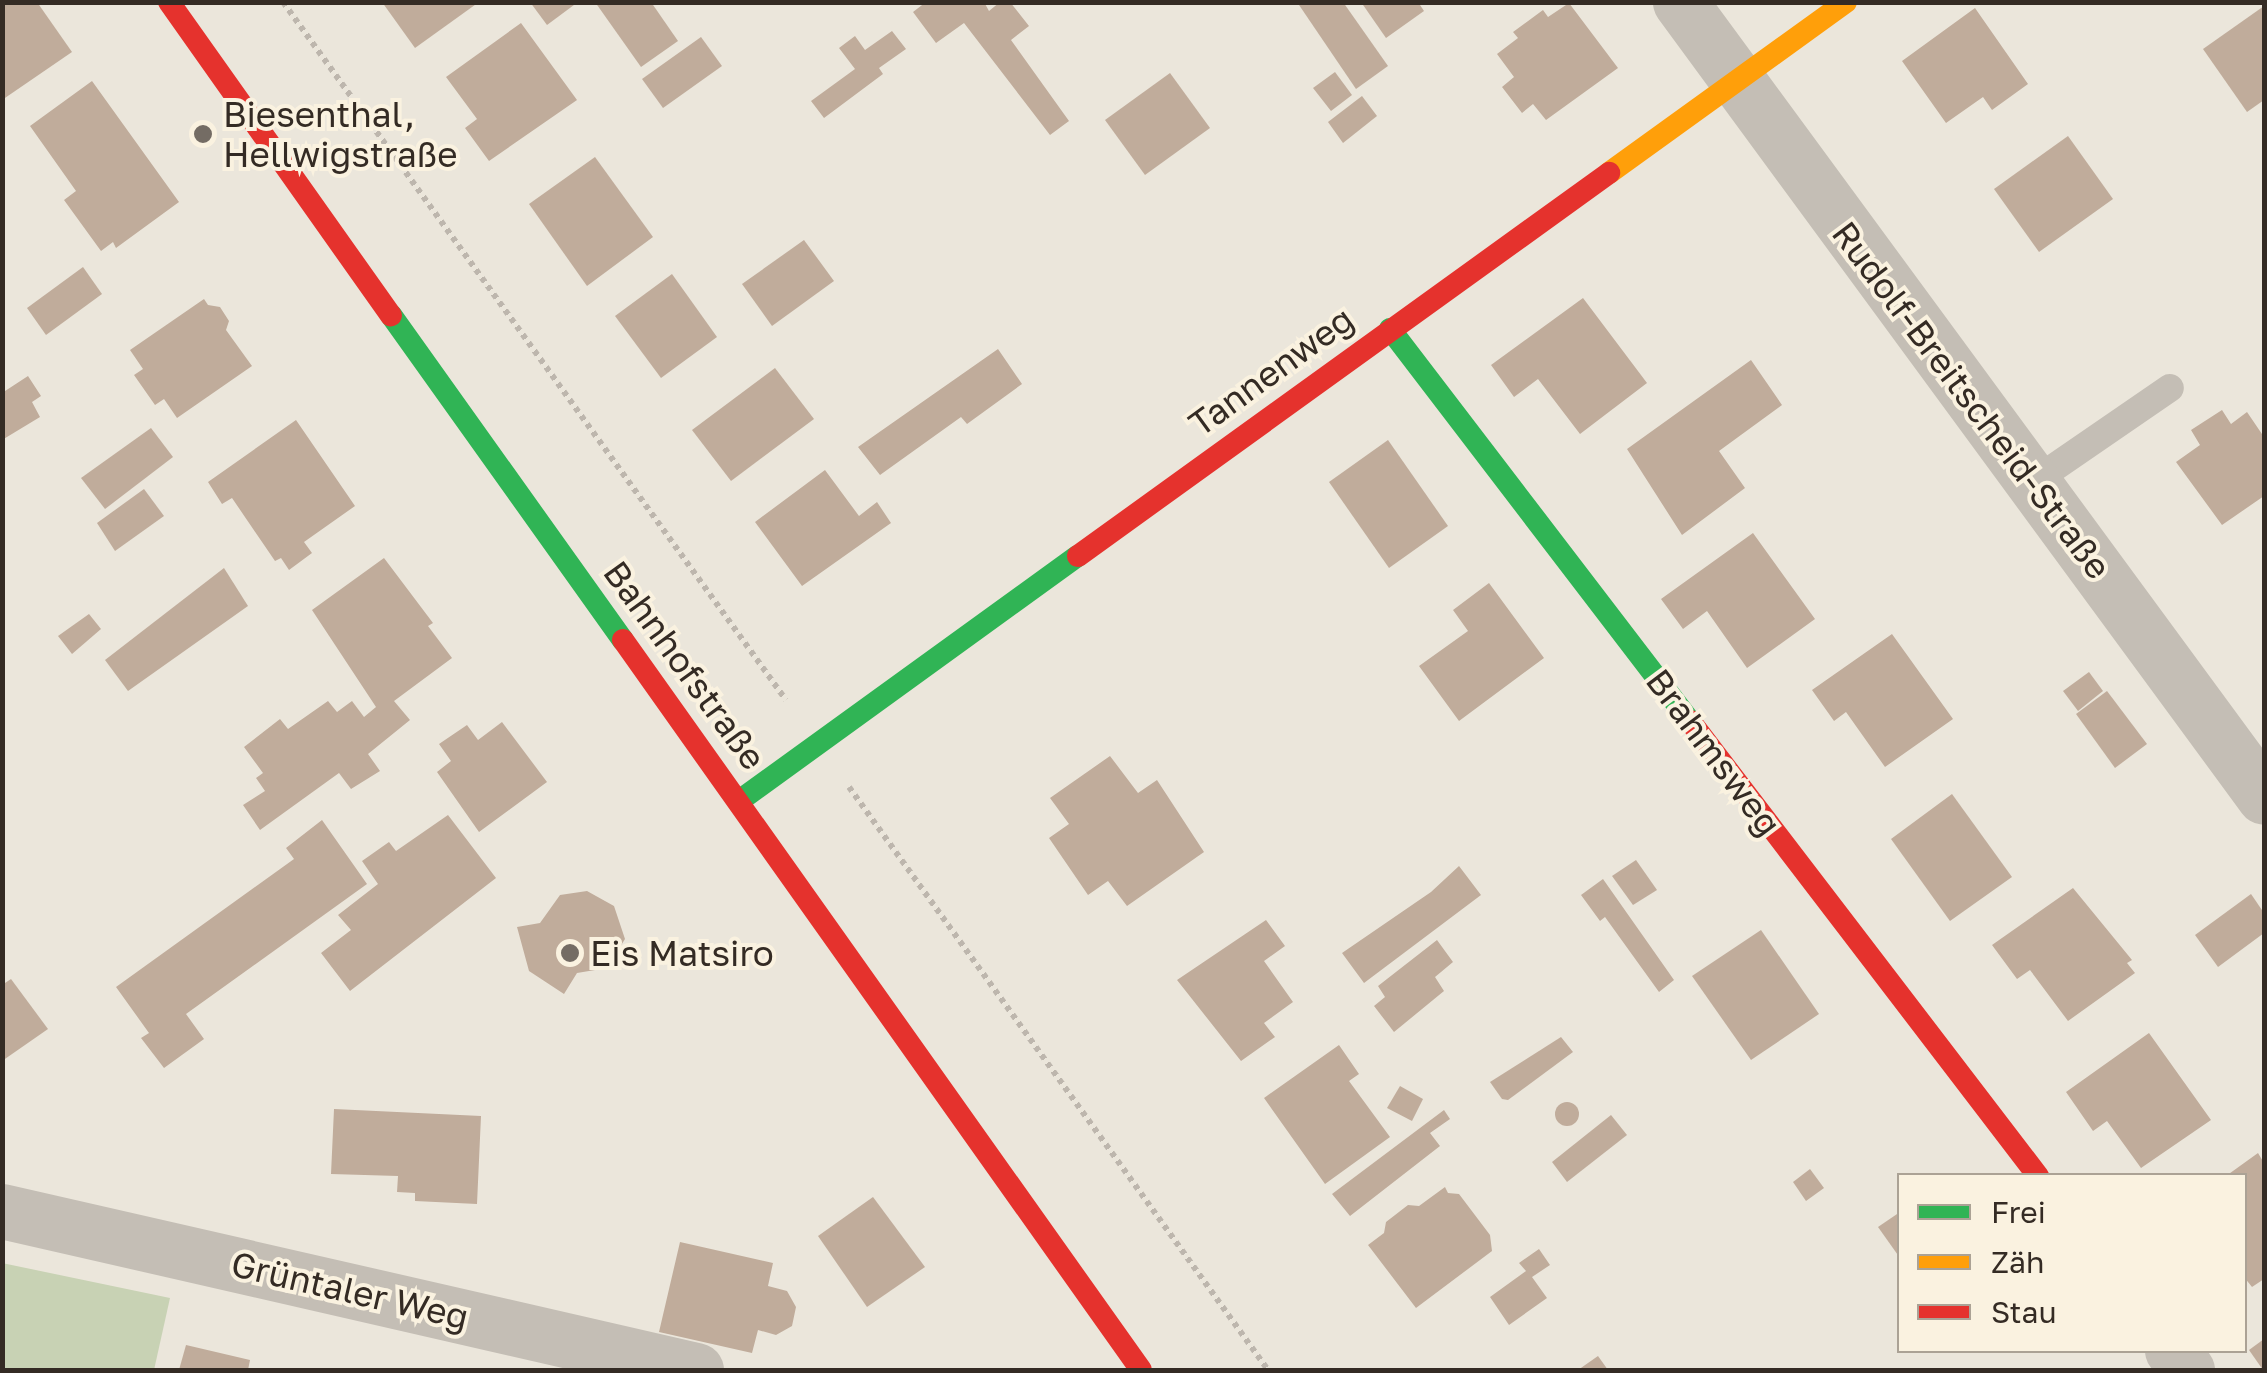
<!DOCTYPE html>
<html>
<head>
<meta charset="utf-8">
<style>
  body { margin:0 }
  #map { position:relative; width:2267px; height:1373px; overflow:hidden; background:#ebe6db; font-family:"Golos Text",sans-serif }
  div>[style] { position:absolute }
  .green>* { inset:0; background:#c8d2b4 }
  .building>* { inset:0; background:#c0ac9b }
  .round { border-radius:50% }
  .path>* { height:6px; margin-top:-3px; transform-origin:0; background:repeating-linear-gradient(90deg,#bdb6ad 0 5px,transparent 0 10px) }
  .lane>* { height:28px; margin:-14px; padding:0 14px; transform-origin:14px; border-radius:14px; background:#c4beb5 }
  .street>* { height:55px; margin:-27.5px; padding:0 27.5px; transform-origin:27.5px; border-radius:27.5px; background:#c4beb5 }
  .fast>* { height:22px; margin:-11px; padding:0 11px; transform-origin:11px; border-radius:11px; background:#30b455 }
  .slow>* { height:22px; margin:-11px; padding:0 11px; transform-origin:11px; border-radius:11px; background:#ff9f0a }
  .jam>* { height:22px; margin:-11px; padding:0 11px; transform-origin:11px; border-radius:11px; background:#e5322d }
  .dots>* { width:28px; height:28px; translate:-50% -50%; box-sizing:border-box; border:5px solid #faf2e0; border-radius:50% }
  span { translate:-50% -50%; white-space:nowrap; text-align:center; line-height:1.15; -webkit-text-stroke:8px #faf2e0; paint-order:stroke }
  .poi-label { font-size:35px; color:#342b24 }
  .left { translate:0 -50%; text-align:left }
  .street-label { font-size:35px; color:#342b24 }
  .frame { position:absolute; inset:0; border:5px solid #342b24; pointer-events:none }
  .legend { position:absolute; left:1897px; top:1173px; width:350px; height:180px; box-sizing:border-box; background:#faf2e0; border:2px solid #aba295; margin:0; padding:12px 18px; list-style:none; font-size:30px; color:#342b24 }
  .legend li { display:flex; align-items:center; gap:20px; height:50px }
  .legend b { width:50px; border:2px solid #aba295 }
</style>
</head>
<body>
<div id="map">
  <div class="green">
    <div style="clip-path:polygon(2px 1263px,170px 1298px,154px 1370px,3px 1370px)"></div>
  </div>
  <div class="building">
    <div style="clip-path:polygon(2px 2px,37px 2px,72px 52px,2px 100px)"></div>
    <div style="clip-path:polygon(382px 2px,479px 2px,415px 48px)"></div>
    <div style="clip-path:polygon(530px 2px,578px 2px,547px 25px)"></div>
    <div style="clip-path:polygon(595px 2px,651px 2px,678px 41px,641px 67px)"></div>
    <div style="clip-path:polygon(926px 2px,984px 2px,989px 11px,1000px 2px,1010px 2px,1029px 26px,1011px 40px,1069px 121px,1050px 135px,964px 23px,936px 43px,913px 12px)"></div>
    <div style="clip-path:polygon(1297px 2px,1343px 2px,1388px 66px,1356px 89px)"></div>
    <div style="clip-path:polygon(1361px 2px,1418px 2px,1424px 11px,1386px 38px)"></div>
    <div style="clip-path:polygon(1569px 3px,1618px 68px,1546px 120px,1533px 104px,1522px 113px,1502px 87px,1514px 77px,1497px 54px,1518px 38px,1513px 32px,1543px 10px,1548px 17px)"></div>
    <div style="clip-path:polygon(2264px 6px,2264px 100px,2247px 112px,2203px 49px)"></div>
    <div style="clip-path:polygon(1975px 8px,2028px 84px,1992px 110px,1983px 97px,1946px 123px,1902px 61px)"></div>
    <div style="clip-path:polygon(521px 23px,577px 100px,489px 161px,465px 128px,477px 119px,446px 77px)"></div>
    <div style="clip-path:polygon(892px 31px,906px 49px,879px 68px,883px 74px,824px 118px,811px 101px,855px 69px,839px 48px,855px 36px,865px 50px)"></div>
    <div style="clip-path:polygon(701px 37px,722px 66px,663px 108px,642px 79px)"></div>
    <div style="clip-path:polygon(1335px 72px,1352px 95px,1331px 111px,1313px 88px)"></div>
    <div style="clip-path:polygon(1170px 73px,1210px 128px,1145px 175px,1105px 120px)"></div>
    <div style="clip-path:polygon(92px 81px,179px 202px,116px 248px,113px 242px,101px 251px,64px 200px,76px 191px,30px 126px)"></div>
    <div style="clip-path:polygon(1362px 96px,1377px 116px,1343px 143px,1328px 122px)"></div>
    <div style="clip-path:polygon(2068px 136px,2113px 199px,2039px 252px,1994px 189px)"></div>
    <div style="clip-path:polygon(595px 157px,653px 237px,587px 286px,529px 204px)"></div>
    <div style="clip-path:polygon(804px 240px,834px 281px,772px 326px,742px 284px)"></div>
    <div style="clip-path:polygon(83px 267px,102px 294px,46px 335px,27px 308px)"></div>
    <div style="clip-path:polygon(672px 274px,717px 337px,661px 378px,615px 316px)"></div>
    <div style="clip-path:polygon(1583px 298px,1647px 383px,1580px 434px,1538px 379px,1514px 397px,1491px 365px)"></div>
    <div style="clip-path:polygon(204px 299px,208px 305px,220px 307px,229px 321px,226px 330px,252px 366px,177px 418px,164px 399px,155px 405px,134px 375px,143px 369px,130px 350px)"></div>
    <div style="clip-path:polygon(998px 349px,1022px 384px,967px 424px,961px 417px,880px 475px,858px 447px)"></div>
    <div style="clip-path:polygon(1751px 360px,1782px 405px,1719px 451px,1745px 488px,1682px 535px,1627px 449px)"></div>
    <div style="clip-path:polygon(775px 368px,814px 419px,731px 481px,692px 430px)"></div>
    <div style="clip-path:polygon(28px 376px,41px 396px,32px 402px,40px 417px,2px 440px,2px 393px)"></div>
    <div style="clip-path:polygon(2222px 410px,2231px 424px,2247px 412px,2264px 437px,2264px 496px,2222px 525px,2176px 462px,2200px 445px,2191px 430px)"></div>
    <div style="clip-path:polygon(296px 420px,355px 506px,304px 542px,312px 553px,289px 570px,281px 558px,275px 561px,232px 498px,222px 504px,208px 482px)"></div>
    <div style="clip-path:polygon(151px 428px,173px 457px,105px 509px,81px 478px)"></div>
    <div style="clip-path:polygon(1388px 440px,1448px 526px,1389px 568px,1329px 482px)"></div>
    <div style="clip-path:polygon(825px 470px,859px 516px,877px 502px,891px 523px,802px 586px,755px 522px)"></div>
    <div style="clip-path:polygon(144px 489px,164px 516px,115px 551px,97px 523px)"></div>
    <div style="clip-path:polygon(1753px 533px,1815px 619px,1747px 668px,1707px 611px,1683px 629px,1661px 599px)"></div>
    <div style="clip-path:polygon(384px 558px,433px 623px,428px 626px,452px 658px,394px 701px,410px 720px,368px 754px,380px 771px,351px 789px,339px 773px,260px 830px,243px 805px,265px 791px,256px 778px,263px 773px,244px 747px,280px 719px,288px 729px,328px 701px,337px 712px,352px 701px,364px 717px,376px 707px,312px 610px)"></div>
    <div style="clip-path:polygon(224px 568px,248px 606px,128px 691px,105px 660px)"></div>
    <div style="clip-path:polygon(1489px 583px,1544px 658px,1459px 721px,1419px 666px,1468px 631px,1453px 610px)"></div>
    <div style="clip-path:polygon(89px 614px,101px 629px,72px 654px,58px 636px)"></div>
    <div style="clip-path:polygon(1892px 634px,1953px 719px,1885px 767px,1846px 712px,1834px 721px,1812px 690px)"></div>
    <div style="clip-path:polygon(2089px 672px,2103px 691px,2078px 711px,2063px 691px)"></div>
    <div style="clip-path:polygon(2107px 691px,2147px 744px,2115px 768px,2076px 714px)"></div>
    <div style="clip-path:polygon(502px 722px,547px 782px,479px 832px,437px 772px,451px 761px,439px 744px,467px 725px,478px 740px)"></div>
    <div style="clip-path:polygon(1110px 756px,1138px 793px,1157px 780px,1204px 852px,1127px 906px,1108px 881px,1088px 895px,1049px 838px,1069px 824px,1050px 798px)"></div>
    <div style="clip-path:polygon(1952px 794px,2012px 877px,1950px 921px,1891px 839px)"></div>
    <div style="clip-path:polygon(448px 815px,496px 878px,350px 991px,321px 953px,351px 930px,338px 915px,378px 884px,362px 861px,389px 842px,396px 851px)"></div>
    <div style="clip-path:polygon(322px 820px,367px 884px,186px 1014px,204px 1039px,164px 1068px,141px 1038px,149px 1033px,116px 987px,294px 859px,286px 848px)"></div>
    <div style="clip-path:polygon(1636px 860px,1657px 890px,1633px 905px,1612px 876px)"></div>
    <div style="clip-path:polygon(1459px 866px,1481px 895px,1364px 983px,1342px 953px,1431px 892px)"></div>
    <div style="clip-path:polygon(1603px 879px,1674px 980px,1659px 992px,1605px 917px,1600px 921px,1581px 895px)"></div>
    <div style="clip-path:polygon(2073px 888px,2132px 960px,2127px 963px,2135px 973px,2068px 1021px,2030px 970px,2017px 979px,1992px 945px)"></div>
    <div style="clip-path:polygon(587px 891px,614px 906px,625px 939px,607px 968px,577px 973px,564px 994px,529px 971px,517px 927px,540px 923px,560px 895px)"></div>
    <div style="clip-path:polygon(2251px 894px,2264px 913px,2264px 933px,2218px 967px,2195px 935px)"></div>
    <div style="clip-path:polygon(1266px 920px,1285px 946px,1264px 961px,1293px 1002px,1264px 1023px,1275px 1037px,1241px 1061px,1177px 980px)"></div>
    <div style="clip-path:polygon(1761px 930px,1819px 1014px,1751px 1060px,1692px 976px)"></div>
    <div style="clip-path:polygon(1437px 940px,1453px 962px,1435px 977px,1444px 991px,1394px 1032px,1374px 1006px,1385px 997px,1378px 986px)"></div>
    <div style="clip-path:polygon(11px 979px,48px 1029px,2px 1061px,2px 985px)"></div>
    <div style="clip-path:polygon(2149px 1033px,2211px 1120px,2141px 1168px,2107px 1121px,2093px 1131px,2066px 1092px)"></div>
    <div style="clip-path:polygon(1561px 1037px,1573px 1052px,1508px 1100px,1502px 1099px,1490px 1082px)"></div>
    <div style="clip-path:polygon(1339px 1045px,1359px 1074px,1349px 1081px,1390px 1137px,1325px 1184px,1264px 1098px)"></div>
    <div style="clip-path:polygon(1400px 1086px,1423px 1099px,1412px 1121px,1387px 1108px)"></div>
    <div class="round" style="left:1555px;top:1102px;width:24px;height:24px"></div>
    <div style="clip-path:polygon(334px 1109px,481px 1116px,477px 1204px,415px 1201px,415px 1193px,397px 1192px,398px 1176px,331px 1174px)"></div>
    <div style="clip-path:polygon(1444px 1110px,1450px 1119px,1430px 1133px,1440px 1146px,1350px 1216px,1332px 1194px)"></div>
    <div style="clip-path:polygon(1611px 1115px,1627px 1135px,1567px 1182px,1552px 1162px)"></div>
    <div style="clip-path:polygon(2258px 1153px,2264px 1163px,2264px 1279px,2252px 1287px,2244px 1277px,2244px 1176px,2226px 1176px)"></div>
    <div style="clip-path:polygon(1810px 1169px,1824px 1188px,1806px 1201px,1793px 1182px)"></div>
    <div style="clip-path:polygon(1445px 1187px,1448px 1193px,1459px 1194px,1490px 1235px,1492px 1251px,1416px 1308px,1368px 1245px,1384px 1233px,1386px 1222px,1408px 1205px,1419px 1206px)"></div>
    <div style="clip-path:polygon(873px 1197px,925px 1267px,867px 1307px,818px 1236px)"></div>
    <div style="clip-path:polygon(1900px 1212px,1900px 1258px,1878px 1227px)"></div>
    <div style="clip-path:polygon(680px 1242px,773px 1263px,768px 1286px,787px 1291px,796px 1307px,792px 1326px,776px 1335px,758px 1330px,752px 1353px,659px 1332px)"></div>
    <div style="clip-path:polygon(1539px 1249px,1550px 1265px,1532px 1277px,1547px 1298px,1509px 1325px,1490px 1297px,1526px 1271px,1519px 1263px)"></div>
    <div style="clip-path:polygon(2264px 1339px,2264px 1370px,2263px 1370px,2249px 1350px)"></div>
    <div style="clip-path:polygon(186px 1345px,250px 1360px,248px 1370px,179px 1370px)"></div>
    <div style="clip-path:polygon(1598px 1356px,1608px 1370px,1578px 1370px)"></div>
  </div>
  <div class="path">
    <div style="left:283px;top:2px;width:860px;rotate:54.22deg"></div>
    <div style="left:849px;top:787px;width:718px;rotate:54.3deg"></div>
  </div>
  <div class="lane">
    <div style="left:2033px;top:482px;width:166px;rotate:-34.5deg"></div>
  </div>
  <div class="street">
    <div style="left:1680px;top:2px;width:986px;rotate:53.7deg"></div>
    <div style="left:2px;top:1211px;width:712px;rotate:12.9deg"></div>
    <div style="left:2172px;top:1350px;width:25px;rotate:53deg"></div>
  </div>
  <div class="fast">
    <div style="left:391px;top:315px;width:399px;rotate:54.5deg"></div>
    <div style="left:1390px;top:329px;width:494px;rotate:52.6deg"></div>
    <div style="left:739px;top:801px;width:418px;rotate:-35.9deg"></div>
  </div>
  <div class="slow">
    <div style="left:1609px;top:173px;width:292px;rotate:-35.8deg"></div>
  </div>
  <div class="jam">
    <div style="left:169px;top:2px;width:384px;rotate:54.7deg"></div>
    <div style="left:1078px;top:556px;width:655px;rotate:-35.8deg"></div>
    <div style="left:623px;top:640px;width:895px;rotate:54.64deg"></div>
    <div style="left:1690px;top:721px;width:573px;rotate:52.59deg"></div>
  </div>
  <div class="dots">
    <div style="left:203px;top:134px;background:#746c64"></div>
    <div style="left:570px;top:953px;background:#746c64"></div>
  </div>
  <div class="poi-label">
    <span class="left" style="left:223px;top:134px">Biesenthal,<br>Hellwigstraße</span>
    <span class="left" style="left:590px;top:953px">Eis Matsiro</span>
  </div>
  <div class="street-label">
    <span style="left:1271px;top:371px;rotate:-36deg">Tannenweg</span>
    <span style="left:1972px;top:400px;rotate:53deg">Rudolf-Breitscheid-Straße</span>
    <span style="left:685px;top:665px;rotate:54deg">Bahnhofstraße</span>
    <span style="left:1714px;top:752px;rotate:53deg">Brahmsweg</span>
    <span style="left:350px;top:1290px;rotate:13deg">Grüntaler Weg</span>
  </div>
  <div class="frame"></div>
  <ul class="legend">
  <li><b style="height:12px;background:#30b455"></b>Frei</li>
  <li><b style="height:12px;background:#ff9f0a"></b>Zäh</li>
  <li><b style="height:12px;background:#e5322d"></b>Stau</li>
  </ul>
</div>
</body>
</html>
